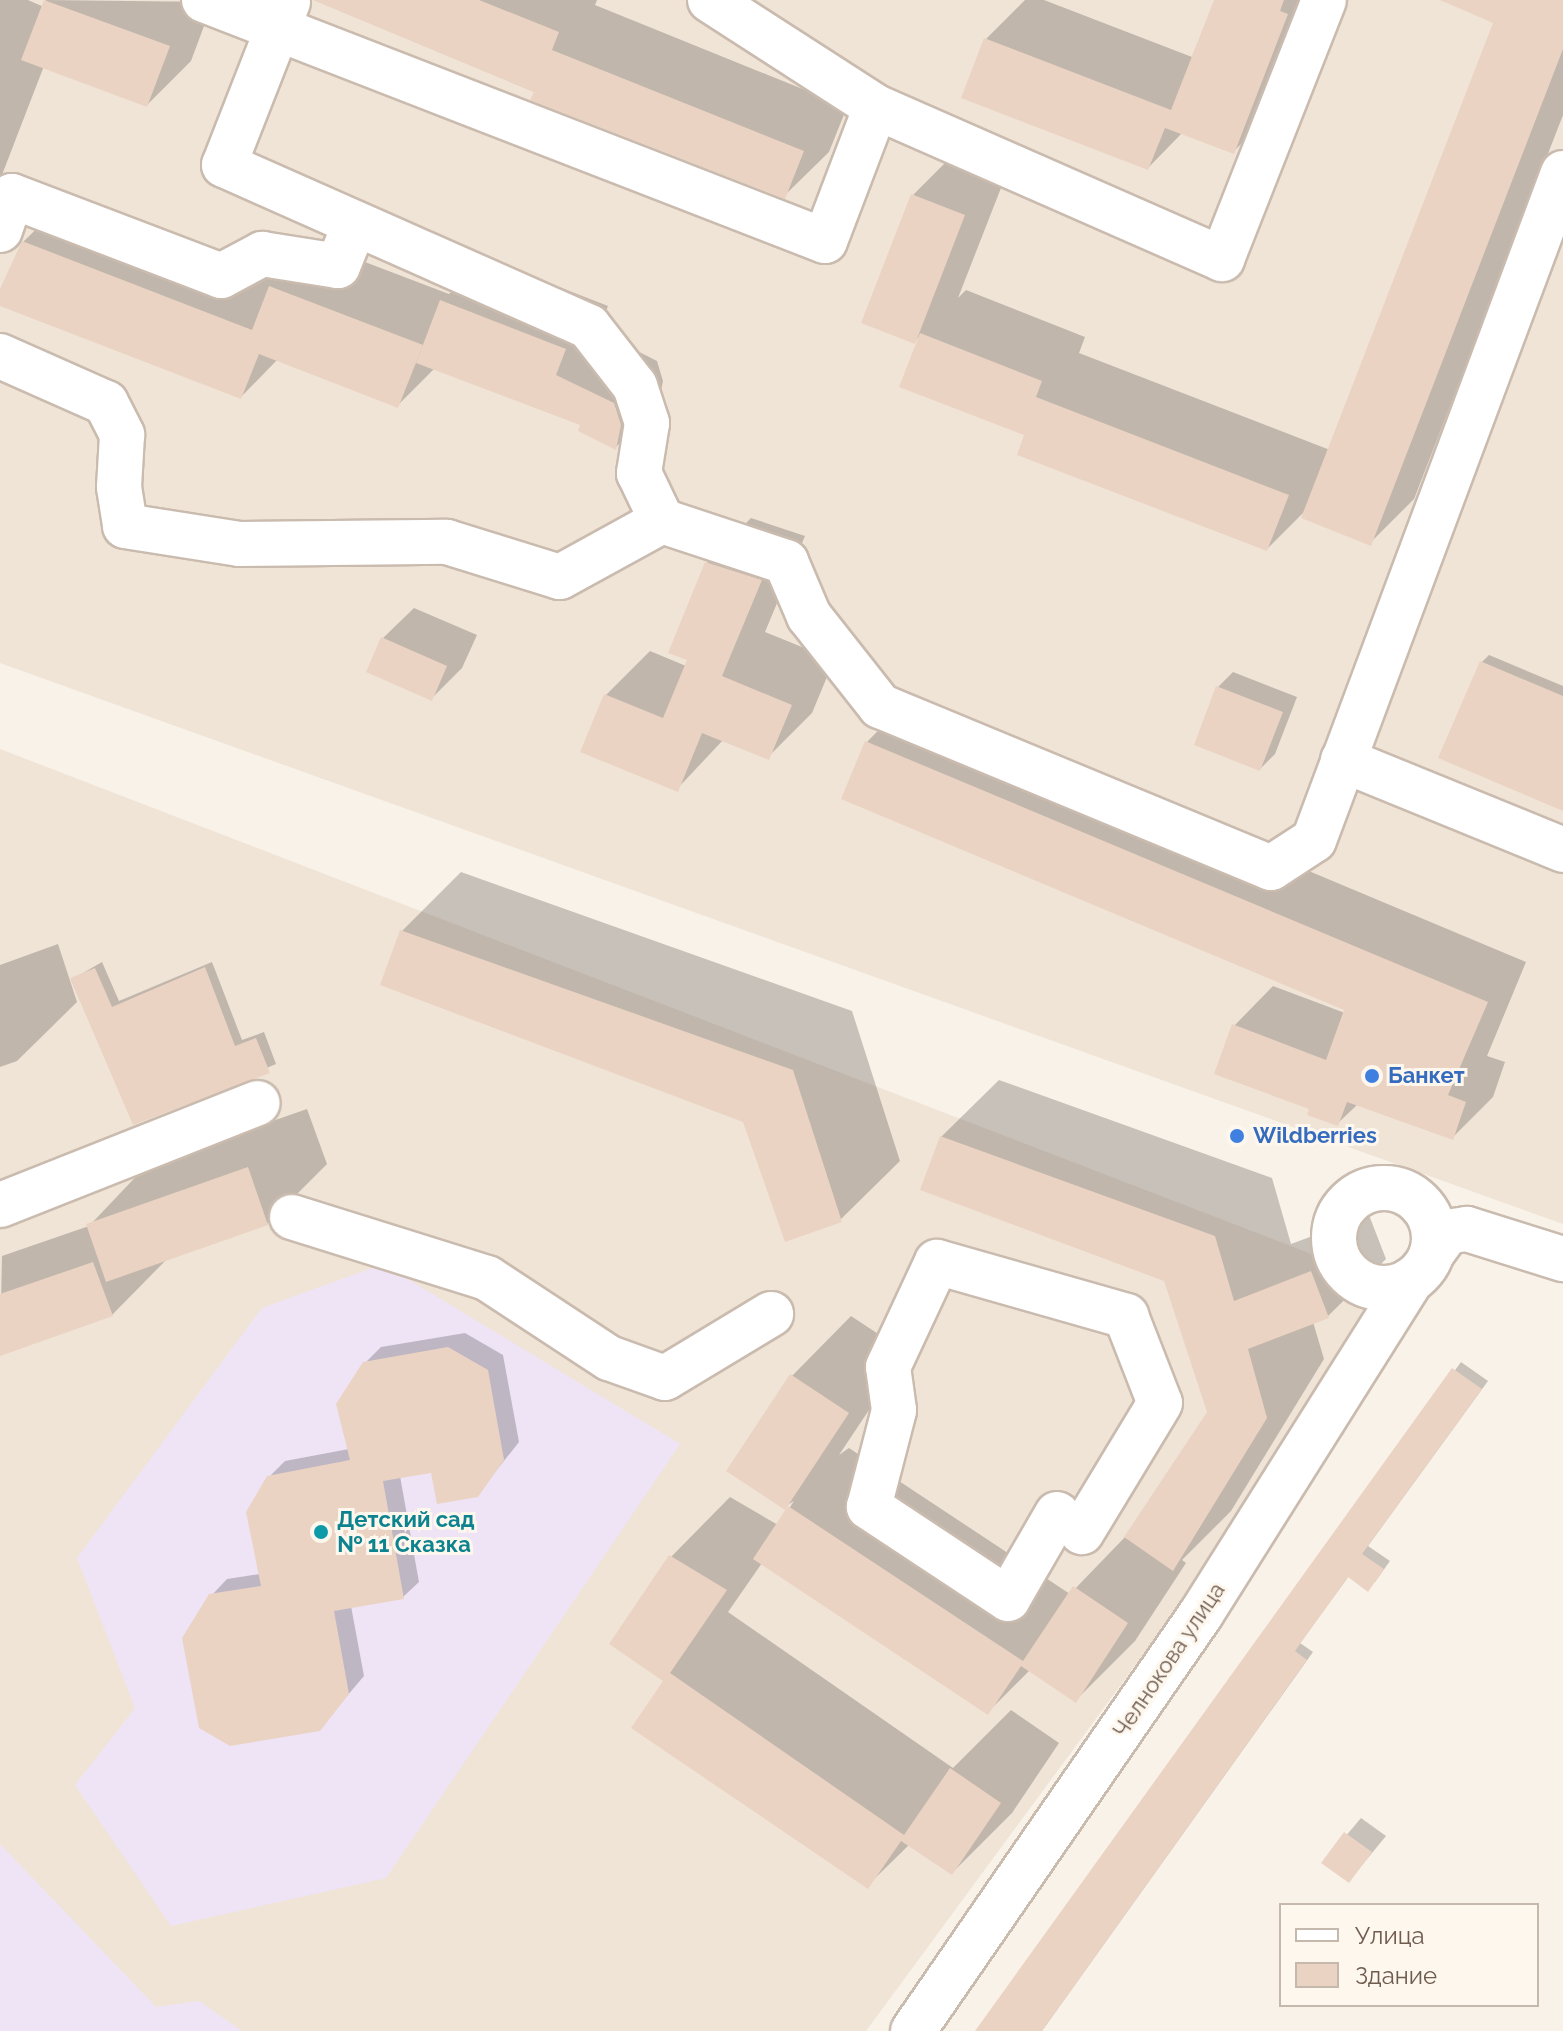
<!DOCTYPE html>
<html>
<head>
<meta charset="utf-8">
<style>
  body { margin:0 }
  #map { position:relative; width:1563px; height:2031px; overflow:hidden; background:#f9f2e8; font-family:Raleway,sans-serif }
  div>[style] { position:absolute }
  .residential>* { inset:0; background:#f0e4d7 }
  .education>* { inset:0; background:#efe4f6 }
  .shadow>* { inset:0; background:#0003 }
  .building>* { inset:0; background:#ebd3c3 }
  .roads { filter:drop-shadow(2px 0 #cabbaf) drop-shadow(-2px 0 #cabbaf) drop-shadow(0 2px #cabbaf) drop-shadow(0 -2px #cabbaf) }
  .minor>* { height:44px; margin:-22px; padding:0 22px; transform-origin:22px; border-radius:22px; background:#fff }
  .minor>.ring { margin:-22px; padding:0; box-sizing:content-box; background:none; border:44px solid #fff; border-radius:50% }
  .dots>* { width:22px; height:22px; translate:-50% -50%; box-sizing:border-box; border:4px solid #fdf7ed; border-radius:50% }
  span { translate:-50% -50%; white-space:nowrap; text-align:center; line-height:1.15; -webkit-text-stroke:6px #fdf7ed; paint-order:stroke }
  .shop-label { font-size:22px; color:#366cbe; font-weight:700 }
  .left { translate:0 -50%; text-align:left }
  .culture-label { font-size:22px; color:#0d838f; font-weight:700 }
  .street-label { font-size:22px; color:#705b4f }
  .legend { position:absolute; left:1279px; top:1903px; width:260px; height:104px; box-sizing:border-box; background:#fdf7ed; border:2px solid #c5b9ae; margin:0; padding:10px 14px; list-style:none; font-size:24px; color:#705b4f }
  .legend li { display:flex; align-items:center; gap:16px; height:40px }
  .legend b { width:40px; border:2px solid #c5b9ae }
</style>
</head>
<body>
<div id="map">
  <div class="residential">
    <div style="clip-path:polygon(0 0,1563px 0,1563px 1224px,0 663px)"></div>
    <div style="clip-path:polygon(0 749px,1410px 1292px,866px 2031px,0 2031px)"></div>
  </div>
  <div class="education">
    <div style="clip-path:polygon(383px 1264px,680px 1444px,386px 1878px,171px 1926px,75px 1785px,135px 1708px,77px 1558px,262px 1308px)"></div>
    <div style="clip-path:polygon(0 1844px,156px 2007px,199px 2001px,242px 2031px,0 2031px)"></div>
  </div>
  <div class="shadow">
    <div style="clip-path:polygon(0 0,28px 0,44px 7px,46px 0,213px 2px,191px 61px,147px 105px,44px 66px,0 180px)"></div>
    <div style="clip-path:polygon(314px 0,597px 0,595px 5px,847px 107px,829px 152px,784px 196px)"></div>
    <div style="clip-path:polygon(1025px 0,1044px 0,1192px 57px,1215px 0,1319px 0,1278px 107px,1234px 151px,1183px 132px,1148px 168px,964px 97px,986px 39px)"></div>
    <div style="clip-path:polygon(1441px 0,1563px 0,1563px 115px,1414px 499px,1370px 543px,1307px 509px,1267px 549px,1027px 434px,922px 334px,914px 342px,913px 195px,957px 151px,1008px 170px,958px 298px,966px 290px,1085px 337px,1079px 353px,1330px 450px,1496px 21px)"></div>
    <div style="clip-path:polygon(68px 198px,279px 279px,315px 243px,449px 294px,485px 258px,608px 306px,598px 331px,657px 361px,663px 381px,658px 405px,615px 448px,583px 424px,435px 368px,398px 405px,278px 359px,241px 397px,0 304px,23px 242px)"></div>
    <div style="clip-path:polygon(751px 518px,805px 536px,765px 632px,834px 660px,812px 713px,768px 757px,724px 739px,677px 789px,606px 695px,650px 651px,686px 666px,707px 563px)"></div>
    <div style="clip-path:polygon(414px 608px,477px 635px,462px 668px,431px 699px,383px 638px)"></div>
    <div style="clip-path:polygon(1489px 655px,1563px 686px,1563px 809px,1482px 662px)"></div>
    <div style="clip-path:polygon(1233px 672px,1297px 697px,1275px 754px,1260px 769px,1218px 687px)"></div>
    <div style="clip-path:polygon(906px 702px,1526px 962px,1487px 1056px,1505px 1062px,1493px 1097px,1453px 1137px,1358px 1104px,1337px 1124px,1311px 1108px,1234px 1026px,1273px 986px,1345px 1013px,1347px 1009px,867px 742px)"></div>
    <div style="clip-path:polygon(461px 872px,852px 1011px,900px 1161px,840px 1220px,745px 1120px,402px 931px)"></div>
    <div style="clip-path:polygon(58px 944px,77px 1002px,17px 1061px,0 1067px,0 965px)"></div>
    <div style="clip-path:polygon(102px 962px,119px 1001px,212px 962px,242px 1040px,264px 1032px,276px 1064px,134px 1123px,71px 980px)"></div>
    <div style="clip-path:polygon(999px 1080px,1272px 1178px,1291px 1244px,1369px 1215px,1386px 1259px,1328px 1316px,1313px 1322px,1324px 1359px,1231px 1511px,1182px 1560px,1186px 1563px,1135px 1641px,1075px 1701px,1030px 1670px,988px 1712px,762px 1563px,728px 1612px,953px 1768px,1011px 1710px,1059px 1743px,1012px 1813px,952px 1873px,910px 1844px,867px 1886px,666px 1681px,671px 1557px,730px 1497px,778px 1525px,794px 1501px,784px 1507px,792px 1376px,851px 1316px,907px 1353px,839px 1455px,849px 1448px,1070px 1594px,1127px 1535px,1210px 1413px,1166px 1280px,941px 1137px)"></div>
    <div style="clip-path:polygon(307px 1109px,327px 1164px,267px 1224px,168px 1258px,112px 1315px,0 1354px,2px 1256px,89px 1226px,147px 1165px)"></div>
    <div style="clip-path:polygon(465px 1333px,503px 1355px,519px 1442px,477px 1495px,433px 1471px,400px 1476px,419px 1582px,403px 1597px,351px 1606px,364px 1676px,319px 1729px,211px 1596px,227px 1579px,260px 1574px,269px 1477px,285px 1461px,349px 1449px,365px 1363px,381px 1347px)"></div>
    <div style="clip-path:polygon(1461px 1362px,1488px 1381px,1368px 1546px,1390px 1561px,1375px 1582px,1349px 1576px,1300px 1643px,1313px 1652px,1042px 2031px,979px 2031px)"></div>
    <div style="clip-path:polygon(1361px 1818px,1386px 1836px,1349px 1881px,1323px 1863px)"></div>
  </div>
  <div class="building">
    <div style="clip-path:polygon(44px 0,170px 46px,147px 107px,21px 60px)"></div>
    <div style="clip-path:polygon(313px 0,479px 0,559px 32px,552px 50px,804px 151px,785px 199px,530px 100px,534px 92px)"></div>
    <div style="clip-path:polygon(1214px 0,1284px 0,1280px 11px,1288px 14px,1234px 154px,1165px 128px,1148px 170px,961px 98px,984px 38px,1171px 110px)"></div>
    <div style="clip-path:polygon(1440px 0,1563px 0,1563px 49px,1371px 546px,1301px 518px,1493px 23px)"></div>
    <div style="clip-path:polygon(911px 194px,965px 215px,915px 344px,861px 323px)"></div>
    <div style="clip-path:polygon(22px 241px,252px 330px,269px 286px,423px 345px,398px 408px,259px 354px,241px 399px,0 306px,0 289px)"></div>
    <div style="clip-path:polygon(440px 300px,566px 349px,556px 375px,614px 403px,621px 425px,616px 450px,578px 431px,580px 425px,416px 363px)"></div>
    <div style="clip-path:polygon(920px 333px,1042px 381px,1036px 397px,1289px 495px,1267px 551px,1017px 455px,1024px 435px,899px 387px)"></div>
    <div style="clip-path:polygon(705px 562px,762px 580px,722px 676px,792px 705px,769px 760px,702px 733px,678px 792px,580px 752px,604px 694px,663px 718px,687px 660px,668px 653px)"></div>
    <div style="clip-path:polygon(381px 637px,447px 666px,432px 701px,366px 672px)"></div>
    <div style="clip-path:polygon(1480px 661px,1563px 696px,1563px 811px,1438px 758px)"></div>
    <div style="clip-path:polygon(1216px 686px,1283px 712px,1260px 771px,1194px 745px)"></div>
    <div style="clip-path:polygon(865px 741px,1488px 1002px,1448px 1095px,1466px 1102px,1453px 1140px,1347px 1102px,1338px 1126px,1307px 1115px,1309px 1109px,1214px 1074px,1232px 1024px,1326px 1060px,1344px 1010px,841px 799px)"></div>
    <div style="clip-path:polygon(400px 930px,793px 1070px,842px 1222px,785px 1242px,743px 1122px,380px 985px)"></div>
    <div style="clip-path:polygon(205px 967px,235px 1046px,256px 1038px,270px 1073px,133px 1125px,70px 978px,95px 968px,112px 1007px)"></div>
    <div style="clip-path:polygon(940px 1136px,1215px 1236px,1234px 1301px,1311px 1271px,1329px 1318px,1248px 1349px,1267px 1418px,1173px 1571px,1124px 1537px,1207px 1412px,1164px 1281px,920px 1190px)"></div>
    <div style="clip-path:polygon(248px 1167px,268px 1225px,106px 1282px,86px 1224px)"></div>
    <div style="clip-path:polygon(93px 1262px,113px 1316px,0 1356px,0 1294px)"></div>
    <div style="clip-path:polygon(448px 1347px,488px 1370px,504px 1460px,478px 1497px,437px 1504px,431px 1473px,383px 1481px,404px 1599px,334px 1611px,349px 1694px,320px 1731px,230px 1746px,199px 1728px,182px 1638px,209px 1594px,261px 1586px,246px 1512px,267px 1476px,350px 1460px,336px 1404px,363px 1362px)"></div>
    <div style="clip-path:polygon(1452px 1368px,1482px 1389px,1362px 1554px,1384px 1569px,1368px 1592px,1348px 1577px,1295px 1651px,1307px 1660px,1042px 2031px,975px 2031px)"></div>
    <div style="clip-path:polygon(790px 1374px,849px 1413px,785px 1510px,726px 1471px)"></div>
    <div style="clip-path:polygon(788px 1506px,1023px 1661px,1073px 1586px,1128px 1623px,1076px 1703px,1021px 1666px,988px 1715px,753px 1559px)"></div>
    <div style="clip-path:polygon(669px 1555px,727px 1590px,670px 1673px,904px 1835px,950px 1768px,1001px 1803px,952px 1875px,901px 1841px,868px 1889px,631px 1728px,663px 1681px,609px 1644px)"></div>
    <div style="clip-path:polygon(1344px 1832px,1372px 1852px,1349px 1883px,1321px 1863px)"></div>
  </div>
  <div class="roads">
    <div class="minor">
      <div style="left:204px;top:0;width:666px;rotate:21.21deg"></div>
      <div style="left:825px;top:241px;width:143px;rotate:-69.2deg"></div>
      <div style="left:710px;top:0;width:197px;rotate:32.8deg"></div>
      <div style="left:876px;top:107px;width:378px;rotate:23.7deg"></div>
      <div style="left:1222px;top:259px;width:278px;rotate:-68.5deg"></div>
      <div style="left:288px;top:2px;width:175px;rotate:111.4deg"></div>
      <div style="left:224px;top:165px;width:399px;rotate:23.9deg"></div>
      <div style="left:589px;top:327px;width:75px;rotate:52.1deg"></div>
      <div style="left:635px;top:386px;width:39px;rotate:72deg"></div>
      <div style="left:647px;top:423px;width:51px;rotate:99.1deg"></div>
      <div style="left:639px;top:473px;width:53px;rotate:64.4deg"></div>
      <div style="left:0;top:230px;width:36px;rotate:-71deg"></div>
      <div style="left:12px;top:196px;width:224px;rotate:20.9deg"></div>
      <div style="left:221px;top:276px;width:47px;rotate:-28.2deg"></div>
      <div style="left:262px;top:254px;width:77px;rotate:9deg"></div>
      <div style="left:338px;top:266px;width:45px;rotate:-68deg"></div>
      <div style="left:0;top:356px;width:116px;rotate:23.9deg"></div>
      <div style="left:106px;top:403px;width:36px;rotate:63deg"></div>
      <div style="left:122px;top:435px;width:52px;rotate:93.3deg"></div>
      <div style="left:119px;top:487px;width:39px;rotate:81deg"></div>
      <div style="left:125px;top:526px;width:116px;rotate:8.9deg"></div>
      <div style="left:240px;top:544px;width:207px;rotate:-0.6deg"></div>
      <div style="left:447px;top:542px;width:118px;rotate:17.2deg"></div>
      <div style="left:560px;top:577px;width:116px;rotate:-28.8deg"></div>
      <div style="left:662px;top:521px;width:131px;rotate:18.3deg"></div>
      <div style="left:786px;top:562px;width:59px;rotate:66.9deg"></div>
      <div style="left:809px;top:616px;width:115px;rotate:51.7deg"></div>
      <div style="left:880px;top:706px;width:423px;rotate:22.5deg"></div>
      <div style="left:1271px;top:868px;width:51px;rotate:-33.1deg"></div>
      <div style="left:1314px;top:840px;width:712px;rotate:-69.53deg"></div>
      <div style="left:1343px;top:760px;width:238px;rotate:22.2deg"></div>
      <div class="ring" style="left:1334px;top:1188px;width:56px;height:56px"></div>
      <div style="left:0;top:1205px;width:277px;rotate:-21.6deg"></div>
      <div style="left:292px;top:1217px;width:204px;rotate:17.4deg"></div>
      <div style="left:487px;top:1278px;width:146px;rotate:33.3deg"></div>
      <div style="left:609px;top:1358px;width:59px;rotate:19.7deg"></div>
      <div style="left:665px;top:1378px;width:124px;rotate:-31.1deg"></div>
      <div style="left:1432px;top:1253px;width:26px;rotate:-54deg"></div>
      <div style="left:1447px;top:1232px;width:20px;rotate:-9deg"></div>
      <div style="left:1467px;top:1229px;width:101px;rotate:17.4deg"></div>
      <div style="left:1057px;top:1514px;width:98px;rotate:120deg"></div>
      <div style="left:1008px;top:1599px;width:167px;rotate:-146.5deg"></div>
      <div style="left:869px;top:1507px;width:100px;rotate:-75.5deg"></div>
      <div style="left:894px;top:1410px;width:43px;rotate:-97.9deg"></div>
      <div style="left:888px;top:1367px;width:116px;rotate:-65deg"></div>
      <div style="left:937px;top:1262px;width:197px;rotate:15.9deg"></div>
      <div style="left:1126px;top:1316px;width:93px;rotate:68.7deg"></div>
      <div style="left:1160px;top:1403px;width:151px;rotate:121.2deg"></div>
      <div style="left:913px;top:2031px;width:507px;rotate:-55.37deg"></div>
      <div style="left:1201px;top:1614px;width:395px;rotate:-57.8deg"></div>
    </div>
  </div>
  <div class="dots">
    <div style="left:1372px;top:1076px;background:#3f7fe0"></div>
    <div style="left:1237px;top:1136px;background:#3f7fe0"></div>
    <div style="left:321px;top:1532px;background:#0f9aa8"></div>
  </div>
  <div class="shop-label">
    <span class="left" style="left:1388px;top:1076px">Банкет</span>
    <span class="left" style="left:1253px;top:1136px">Wildberries</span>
  </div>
  <div class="culture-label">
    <span class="left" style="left:337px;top:1532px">Детский сад<br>№ 11 Сказка</span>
  </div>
  <div class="street-label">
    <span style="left:1169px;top:1660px;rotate:-56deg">Челнокова улица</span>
  </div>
  <ul class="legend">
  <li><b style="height:10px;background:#fff"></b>Улица</li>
  <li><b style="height:22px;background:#ebd3c3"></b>Здание</li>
  </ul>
</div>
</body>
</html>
